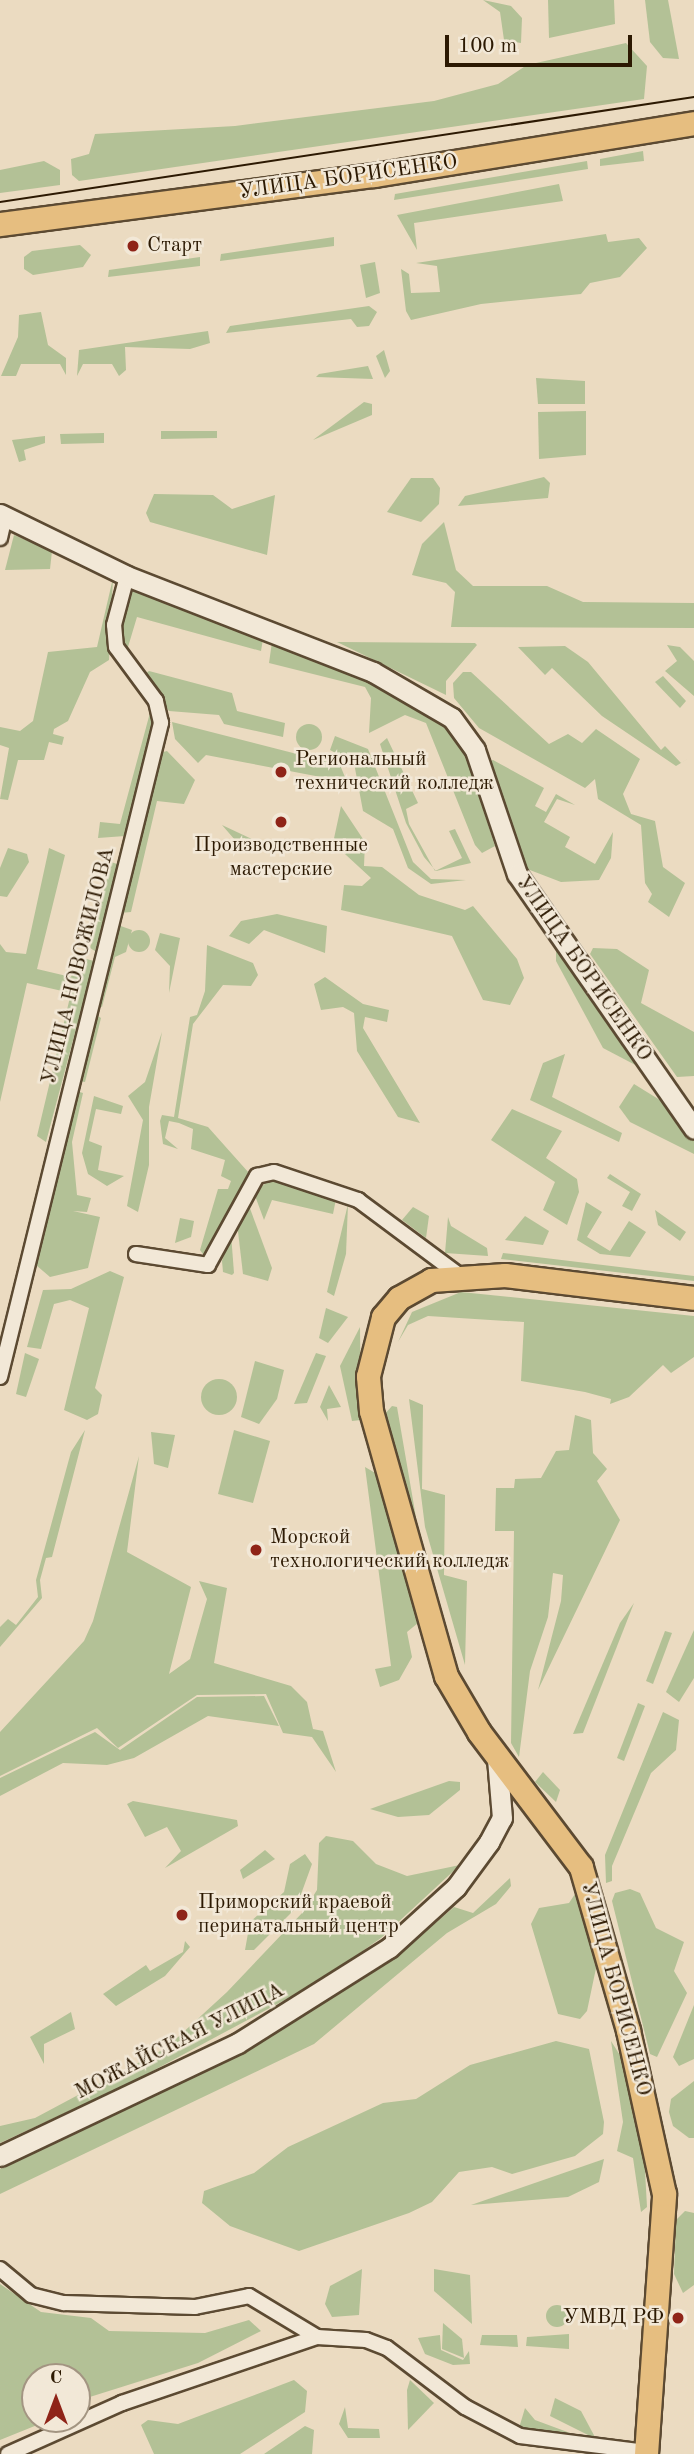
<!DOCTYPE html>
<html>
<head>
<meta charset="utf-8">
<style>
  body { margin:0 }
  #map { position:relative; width:694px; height:2454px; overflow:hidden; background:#ebdbc1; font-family:"Old Standard TT",serif }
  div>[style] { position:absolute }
  .green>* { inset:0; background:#b3c196 }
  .round { border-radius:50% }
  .roads { filter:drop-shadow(2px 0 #5c4a32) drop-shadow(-2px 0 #5c4a32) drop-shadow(0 2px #5c4a32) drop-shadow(0 -2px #5c4a32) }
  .street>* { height:14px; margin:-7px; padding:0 7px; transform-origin:7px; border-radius:7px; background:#f2e8d7 }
  .secondary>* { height:19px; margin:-9.5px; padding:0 9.5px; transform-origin:9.5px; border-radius:9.5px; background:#f2e8d7 }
  .primary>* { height:23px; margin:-11.5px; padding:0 11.5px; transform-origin:11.5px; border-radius:11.5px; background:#e6be80 }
  .tram>* { height:2px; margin:-1px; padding:0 1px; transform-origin:1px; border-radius:1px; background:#2c1902 }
  .dots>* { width:19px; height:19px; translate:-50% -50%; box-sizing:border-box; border:4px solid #f2e8d7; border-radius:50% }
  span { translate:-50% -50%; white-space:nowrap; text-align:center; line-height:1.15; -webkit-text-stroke:5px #f2e8d7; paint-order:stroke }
  .street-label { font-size:21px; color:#2c1902 }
  .poi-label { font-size:21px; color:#2c1902 }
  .left { translate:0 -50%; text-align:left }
  .right { translate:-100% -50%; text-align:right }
  .north { position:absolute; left:21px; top:2363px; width:70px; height:70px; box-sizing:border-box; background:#f2e8d7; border:2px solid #a39582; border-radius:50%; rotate:0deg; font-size:19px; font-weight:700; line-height:28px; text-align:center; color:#2c1902 }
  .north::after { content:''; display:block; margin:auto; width:24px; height:32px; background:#8f2418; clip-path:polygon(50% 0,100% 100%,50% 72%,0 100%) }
  .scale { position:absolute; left:445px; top:35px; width:187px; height:32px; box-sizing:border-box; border:4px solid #2c1902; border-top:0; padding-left:9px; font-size:21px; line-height:24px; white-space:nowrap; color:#2c1902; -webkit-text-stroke:5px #f2e8d7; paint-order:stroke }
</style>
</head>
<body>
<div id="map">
  <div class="green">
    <div style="clip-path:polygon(483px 0,511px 6px,522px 18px,521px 43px,504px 40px,500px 12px)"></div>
    <div style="clip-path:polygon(548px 0,614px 0,615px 24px,549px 38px)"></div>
    <div style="clip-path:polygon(645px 0,668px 0,679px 59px,663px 58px,650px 42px)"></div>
    <div style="clip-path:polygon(626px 43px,647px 66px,644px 99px,79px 181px,72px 175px,71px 159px,89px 154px,95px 134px,235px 126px,434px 101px,498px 84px,527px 65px)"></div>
    <div style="clip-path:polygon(643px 151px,644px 161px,600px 166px,600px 159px)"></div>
    <div style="clip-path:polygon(44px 161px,60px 170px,60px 185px,0 193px,0 170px)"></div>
    <div style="clip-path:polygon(587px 161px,588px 169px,394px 200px,395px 194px)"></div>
    <div style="clip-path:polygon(559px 184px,563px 201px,414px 223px,417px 250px,397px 215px)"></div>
    <div style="clip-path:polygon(606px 234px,608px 242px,639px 238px,647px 248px,620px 277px,590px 283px,581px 294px,481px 304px,411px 320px,406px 311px,401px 269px,409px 274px,411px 293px,440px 292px,437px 266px,416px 263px)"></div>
    <div style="clip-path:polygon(334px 237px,334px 246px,220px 261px,221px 254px)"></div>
    <div style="clip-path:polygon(80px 245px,91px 255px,83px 267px,33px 275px,24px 269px,24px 257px,32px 251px)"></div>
    <div style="clip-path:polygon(200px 257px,200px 266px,108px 277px,109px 270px)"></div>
    <div style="clip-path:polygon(375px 262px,380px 293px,366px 298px,360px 265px)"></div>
    <div style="clip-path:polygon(369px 306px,377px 312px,369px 326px,357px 327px,351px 319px,226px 333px,230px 326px)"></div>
    <div style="clip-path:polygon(41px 312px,48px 345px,66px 358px,66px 375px,60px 364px,21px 364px,16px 376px,1px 376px,18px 337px,19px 315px)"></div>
    <div style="clip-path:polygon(208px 331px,210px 343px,190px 349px,125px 347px,126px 370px,119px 376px,112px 364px,83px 364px,77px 376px,79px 350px)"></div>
    <div style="clip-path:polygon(384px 350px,390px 371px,385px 378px,376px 356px)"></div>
    <div style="clip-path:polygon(368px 366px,373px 379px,316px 377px,319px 374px)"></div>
    <div style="clip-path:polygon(536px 378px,585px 381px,585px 404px,538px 404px)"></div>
    <div style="clip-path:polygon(364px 402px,372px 404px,372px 415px,313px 440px)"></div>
    <div style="clip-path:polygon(586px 411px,586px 455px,539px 459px,538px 412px)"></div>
    <div style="clip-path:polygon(161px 431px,217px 431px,217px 438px,161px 439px)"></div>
    <div style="clip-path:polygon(104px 433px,104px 443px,61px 444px,60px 434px)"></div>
    <div style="clip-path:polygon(45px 436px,45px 443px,24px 450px,26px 460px,19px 462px,12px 440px)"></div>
    <div style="clip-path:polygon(544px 477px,550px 483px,548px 498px,458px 506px,465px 496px)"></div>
    <div style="clip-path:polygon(411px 478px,433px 478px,440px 488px,439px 504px,421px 522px,387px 512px)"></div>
    <div style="clip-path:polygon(154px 494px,213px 495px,232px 509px,275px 495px,267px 555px,150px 522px,146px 513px)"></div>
    <div style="clip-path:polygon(444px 522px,456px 570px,473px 586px,547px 586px,583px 602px,694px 603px,694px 628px,451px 627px,455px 592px,446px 583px,412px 575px,422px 544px)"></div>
    <div style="clip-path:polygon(14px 535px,52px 551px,50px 569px,5px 570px)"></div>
    <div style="clip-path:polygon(113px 578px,109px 660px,90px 672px,68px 721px,54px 729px,53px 734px,64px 737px,62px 745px,49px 742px,44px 760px,18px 760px,8px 800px,0 799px,9px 748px,0 745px,0 727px,20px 731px,33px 721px,48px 652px,97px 647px)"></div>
    <div style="clip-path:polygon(135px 588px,263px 639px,261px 651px,137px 617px,128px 647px,123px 646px,120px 626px,129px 591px)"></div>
    <div style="clip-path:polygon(272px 642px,424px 705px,460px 738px,495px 846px,482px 853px,475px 845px,426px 723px,405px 715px,369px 733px,371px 698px,365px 687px,269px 663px)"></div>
    <div style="clip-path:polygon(337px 642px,475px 643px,477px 645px,446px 681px,446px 695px)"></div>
    <div style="clip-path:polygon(667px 645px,680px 647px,694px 661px,694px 696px,665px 671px,677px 661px)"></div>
    <div style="clip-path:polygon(565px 646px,588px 662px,661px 750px,665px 746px,681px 763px,694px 755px,676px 766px,602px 716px,552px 668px,545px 675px,518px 647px)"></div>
    <div style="clip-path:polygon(149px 671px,232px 693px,237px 711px,285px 723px,283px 737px,224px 724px,219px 715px,169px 711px,143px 675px)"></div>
    <div style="clip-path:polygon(463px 672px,471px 672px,549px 744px,568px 734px,582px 743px,596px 729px,640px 759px,623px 794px,631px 814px,655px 821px,663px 867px,685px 883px,669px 917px,648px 902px,652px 894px,645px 883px,641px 825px,598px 799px,595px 779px,585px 788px,479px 728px,454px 698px,453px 683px)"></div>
    <div style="clip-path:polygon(663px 676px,686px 701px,680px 708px,655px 682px)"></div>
    <div style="clip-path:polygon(151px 709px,155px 722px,125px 836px,98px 838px,100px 822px,120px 824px)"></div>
    <div style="clip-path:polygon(172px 722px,340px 765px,347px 782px,206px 755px,198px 763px,175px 739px)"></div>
    <div class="round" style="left:296px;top:724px;width:26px;height:26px"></div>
    <div style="clip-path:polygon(335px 736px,368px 749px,413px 862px,431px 879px,466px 880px,431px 884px,408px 868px,393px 829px,363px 811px,354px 763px,330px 750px)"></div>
    <div style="clip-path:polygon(387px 738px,418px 803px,406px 809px,409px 824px,435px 871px,462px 858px,449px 831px,455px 829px,471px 863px,436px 871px,424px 857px,406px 823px,380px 744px)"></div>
    <div style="clip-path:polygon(167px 751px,195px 780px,184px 804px,157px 801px,131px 912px,120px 913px,160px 753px)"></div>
    <div style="clip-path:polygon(493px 760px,544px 788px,535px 806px,546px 812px,556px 794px,575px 805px,557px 799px,544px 822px,570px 837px,565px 847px,595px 864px,613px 832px,611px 858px,599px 880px,561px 882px,522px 867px,488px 762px)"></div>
    <div style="clip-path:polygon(341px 806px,365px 842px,364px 866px,382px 867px,419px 895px,465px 910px,473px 906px,517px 959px,524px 978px,510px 1005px,483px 1000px,452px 936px,341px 910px,344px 885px,362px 886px,371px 878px,333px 843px)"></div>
    <div style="clip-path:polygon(222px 825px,256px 841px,296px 852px,235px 840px)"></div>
    <div style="clip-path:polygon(8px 848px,27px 854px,29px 862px,7px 897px,0 896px,0 868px)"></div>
    <div style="clip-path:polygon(49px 848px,65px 855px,37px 969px,71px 977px,79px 957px,94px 961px,46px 1142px,37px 1136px,71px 993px,27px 983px,0 1102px,0 944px,6px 952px,26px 954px)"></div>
    <div style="clip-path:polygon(111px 862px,120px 865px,95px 951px,90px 948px)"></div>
    <div style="clip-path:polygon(277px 914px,327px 926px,325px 953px,264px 930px,249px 944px,229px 936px,241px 921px)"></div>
    <div style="clip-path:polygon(115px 924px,132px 930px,126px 952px,115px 957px,102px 1007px,97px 1006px)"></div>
    <div class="round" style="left:128px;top:930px;width:22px;height:22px"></div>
    <div style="clip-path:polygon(160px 933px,180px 938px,169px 993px,170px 966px,155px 950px)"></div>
    <div style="clip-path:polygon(207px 945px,253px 963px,258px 975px,251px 986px,223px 985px,193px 1024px,178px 1118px,208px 1127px,249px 1173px,205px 1257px,200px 1250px,218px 1189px,228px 1189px,231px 1181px,221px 1176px,225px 1160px,191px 1149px,193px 1129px,179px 1123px,169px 1121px,165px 1138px,178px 1149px,163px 1144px,160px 1121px,162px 1115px,174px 1117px,190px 1017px,197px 1015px,205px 991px)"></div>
    <div style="clip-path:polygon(556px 947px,643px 1069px,603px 1048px,556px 961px)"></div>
    <div style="clip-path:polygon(593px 948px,617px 949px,649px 970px,641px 1003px,694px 1032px,694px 1076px,677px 1077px,590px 954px)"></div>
    <div style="clip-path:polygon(325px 977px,363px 1004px,389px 1010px,387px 1022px,365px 1017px,363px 1028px,420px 1123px,398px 1117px,357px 1051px,354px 1013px,343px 1007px,321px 1010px,314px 984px)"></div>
    <div style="clip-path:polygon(95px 1014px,101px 1018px,85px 1082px,79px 1081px)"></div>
    <div style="clip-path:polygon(162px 1032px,149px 1107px,149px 1165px,138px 1212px,127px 1206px,143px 1120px,128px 1096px,145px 1082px)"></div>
    <div style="clip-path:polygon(565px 1054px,552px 1097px,622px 1133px,619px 1142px,530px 1100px,543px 1063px)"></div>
    <div style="clip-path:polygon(634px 1084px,668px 1105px,694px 1140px,694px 1154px,630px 1122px,619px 1107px)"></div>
    <div style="clip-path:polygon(76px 1091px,83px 1093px,72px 1142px,77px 1195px,91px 1198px,87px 1212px,73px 1211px,100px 1217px,88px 1268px,50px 1277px,36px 1265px)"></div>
    <div style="clip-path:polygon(94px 1096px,123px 1106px,121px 1114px,96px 1109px,89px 1141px,102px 1146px,98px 1170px,124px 1176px,107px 1186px,88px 1174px,82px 1153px)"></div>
    <div style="clip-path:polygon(512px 1109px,562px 1131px,546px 1158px,577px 1179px,579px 1192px,567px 1225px,543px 1210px,555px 1182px,491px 1140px)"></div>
    <div style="clip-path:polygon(610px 1174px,641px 1194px,632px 1211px,622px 1206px,630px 1192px,607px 1178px)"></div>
    <div style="clip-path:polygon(272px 1178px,336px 1199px,333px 1214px,272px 1200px,264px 1220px,254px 1193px)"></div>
    <div style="clip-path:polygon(586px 1202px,602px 1212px,587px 1237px,610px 1251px,629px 1221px,646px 1232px,630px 1257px,600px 1254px,577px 1240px)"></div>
    <div style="clip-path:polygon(248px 1203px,272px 1268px,268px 1281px,243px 1274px,237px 1223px)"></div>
    <div style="clip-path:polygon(348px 1204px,346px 1254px,334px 1296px,327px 1292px)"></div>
    <div style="clip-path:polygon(413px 1207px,429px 1216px,426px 1238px,402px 1220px)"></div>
    <div style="clip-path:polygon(655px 1210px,686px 1232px,680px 1241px,658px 1225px)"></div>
    <div style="clip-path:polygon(525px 1216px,549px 1231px,543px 1245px,505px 1240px)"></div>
    <div style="clip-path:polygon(448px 1217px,451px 1226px,487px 1248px,488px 1256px,445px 1253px)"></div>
    <div style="clip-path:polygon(180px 1218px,194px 1221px,191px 1237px,175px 1243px)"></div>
    <div style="clip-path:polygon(231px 1234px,234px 1273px,232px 1275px,223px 1272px,222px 1261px)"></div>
    <div style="clip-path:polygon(503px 1253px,694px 1276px,694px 1281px,501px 1259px)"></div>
    <div style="clip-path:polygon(110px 1271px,124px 1277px,95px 1388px,102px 1395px,98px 1414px,87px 1420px,64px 1410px,89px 1308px,70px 1300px,54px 1304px,41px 1349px,27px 1347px,43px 1290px,71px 1289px)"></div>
    <div style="clip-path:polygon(461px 1292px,694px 1316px,694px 1357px,671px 1373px,663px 1365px,629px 1397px,610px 1404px,611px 1399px,585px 1392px,521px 1381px,524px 1322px,428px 1316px,408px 1325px,398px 1342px,412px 1312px)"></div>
    <div style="clip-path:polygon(326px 1308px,348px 1317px,328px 1343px,319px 1338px)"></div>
    <div style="clip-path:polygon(360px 1327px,361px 1420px,352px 1421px,340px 1366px)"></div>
    <div style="clip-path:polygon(25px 1353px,39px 1359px,26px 1397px,16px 1394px)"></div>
    <div style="clip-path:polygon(316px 1353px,326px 1356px,307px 1403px,294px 1404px)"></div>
    <div style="clip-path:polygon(255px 1361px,284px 1370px,277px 1399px,259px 1424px,241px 1417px)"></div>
    <div class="round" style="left:201px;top:1379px;width:36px;height:36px"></div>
    <div style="clip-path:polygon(329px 1385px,341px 1407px,327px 1409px,328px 1421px,320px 1407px)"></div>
    <div style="clip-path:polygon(409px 1399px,423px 1405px,422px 1489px,445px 1495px,444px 1575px,467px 1581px,465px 1665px,425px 1527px)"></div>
    <div style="clip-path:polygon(392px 1406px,397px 1407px,418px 1529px,454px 1666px,383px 1416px)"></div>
    <div style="clip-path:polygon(575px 1415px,591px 1420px,593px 1453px,607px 1469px,597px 1481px,620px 1520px,538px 1690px,561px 1601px,563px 1575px,553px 1573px,548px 1617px,530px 1671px,519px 1757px,511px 1743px,514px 1531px,495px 1531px,496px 1488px,514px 1488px,515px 1479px,541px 1478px,556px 1451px,569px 1450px)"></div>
    <div style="clip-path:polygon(85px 1430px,52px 1557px,46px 1558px,40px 1580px,42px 1598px,0 1647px,0 1627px,8px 1619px,16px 1625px,38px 1597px,36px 1580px,71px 1452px)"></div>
    <div style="clip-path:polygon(234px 1430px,270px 1441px,253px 1503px,218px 1494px)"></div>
    <div style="clip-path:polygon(151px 1432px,175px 1435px,168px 1468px,154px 1464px)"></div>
    <div style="clip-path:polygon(139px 1456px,127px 1552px,191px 1587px,169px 1674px,190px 1659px,207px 1599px,199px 1581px,227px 1588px,214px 1663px,291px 1686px,307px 1702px,313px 1729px,323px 1731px,336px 1772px,312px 1737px,283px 1733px,266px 1694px,197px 1695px,118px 1748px,97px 1728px,0 1776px,0 1732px,84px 1641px,93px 1621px)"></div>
    <div style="clip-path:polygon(365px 1467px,377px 1474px,418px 1623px,407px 1632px,412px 1657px,399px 1680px,380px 1687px,375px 1669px,391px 1666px)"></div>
    <div style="clip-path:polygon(634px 1603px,583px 1733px,573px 1734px,620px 1623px)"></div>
    <div style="clip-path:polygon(694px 1630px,694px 1678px,679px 1702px,666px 1692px)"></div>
    <div style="clip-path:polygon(665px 1631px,672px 1633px,653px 1684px,646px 1681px)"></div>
    <div style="clip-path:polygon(264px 1696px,279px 1726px,208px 1716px,134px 1758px,107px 1765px,63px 1763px,0 1796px,0 1778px,95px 1732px,120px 1750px,197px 1697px)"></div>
    <div style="clip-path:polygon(638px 1703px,645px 1706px,624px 1761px,617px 1758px)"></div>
    <div style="clip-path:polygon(663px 1712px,679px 1720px,676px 1750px,651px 1773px,612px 1866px,612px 1881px,606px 1883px,605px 1855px)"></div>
    <div style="clip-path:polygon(543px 1772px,560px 1790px,556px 1802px,535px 1782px)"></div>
    <div style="clip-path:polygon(449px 1781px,460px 1782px,460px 1790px,429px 1815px,398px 1817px,370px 1809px)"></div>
    <div style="clip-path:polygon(133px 1801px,237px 1820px,238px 1826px,165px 1868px,181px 1851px,167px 1827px,145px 1837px,127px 1804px)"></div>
    <div style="clip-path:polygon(326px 1836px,353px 1841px,376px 1864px,407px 1876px,460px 1865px,381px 1938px,320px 1981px,132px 2082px,0 2143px,0 2126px,35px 2118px,166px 2048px,227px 1992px,303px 1912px,317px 1890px,319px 1843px)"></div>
    <div style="clip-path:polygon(265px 1850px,275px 1859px,243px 1879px,240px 1870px)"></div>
    <div style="clip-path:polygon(305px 1854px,312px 1864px,296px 1908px,254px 1950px,245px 1950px,250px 1922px,284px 1892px,290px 1864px)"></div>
    <div style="clip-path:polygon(510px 1878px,511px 1886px,496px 1904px,447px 1933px,314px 2044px,0 2194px,0 2169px,241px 2054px,397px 1956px,454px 1907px,473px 1913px)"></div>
    <div style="clip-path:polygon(630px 1889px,640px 1893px,656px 1928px,684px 1942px,674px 1971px,687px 1993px,657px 2057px,650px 2054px,612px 1901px,615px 1893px)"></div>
    <div style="clip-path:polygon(577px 1891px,599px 1954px,587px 2011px,580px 2019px,558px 2014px,531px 1924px,539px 1908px,569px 1903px)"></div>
    <div style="clip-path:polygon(185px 1941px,190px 1947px,165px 1976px,116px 2006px,103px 1994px,146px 1965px,150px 1971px,183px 1952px)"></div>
    <div style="clip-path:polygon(694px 2005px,694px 2059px,679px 2066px,673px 2057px)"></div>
    <div style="clip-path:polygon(71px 2012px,75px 2029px,44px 2044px,44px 2064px,30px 2037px)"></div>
    <div style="clip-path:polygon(556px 2041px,589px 2049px,604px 2122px,603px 2134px,575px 2156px,512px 2174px,492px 2167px,459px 2172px,432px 2202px,409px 2213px,299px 2251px,230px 2226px,202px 2203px,204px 2191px,254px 2173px,288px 2147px,383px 2103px,416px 2099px,470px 2065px)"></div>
    <div style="clip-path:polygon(611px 2041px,623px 2060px,644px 2152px,647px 2207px,641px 2212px,633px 2158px,617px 2151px,623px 2122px)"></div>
    <div style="clip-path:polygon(694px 2081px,694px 2138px,689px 2138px,673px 2126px,669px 2112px,671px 2099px)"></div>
    <div style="clip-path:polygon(604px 2159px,599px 2182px,568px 2197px,471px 2205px)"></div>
    <div style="clip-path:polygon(685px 2211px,694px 2213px,694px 2285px,683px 2293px,674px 2274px,676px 2220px)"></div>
    <div style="clip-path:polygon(362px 2269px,359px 2315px,332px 2317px,325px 2304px,330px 2286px)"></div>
    <div style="clip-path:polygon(434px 2269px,470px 2275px,472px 2324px,434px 2291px)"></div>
    <div style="clip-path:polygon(0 2284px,41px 2312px,91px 2318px,109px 2331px,205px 2333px,249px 2320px,261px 2331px,198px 2363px,77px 2401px,77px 2377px,35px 2377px,35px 2419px,52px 2419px,0 2440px)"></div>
    <div class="round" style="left:546px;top:2305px;width:22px;height:22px"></div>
    <div style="clip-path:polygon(443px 2323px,462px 2339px,464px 2358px,442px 2349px)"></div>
    <div style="clip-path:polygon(569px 2334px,569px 2349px,526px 2346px,527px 2337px)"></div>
    <div style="clip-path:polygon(440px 2335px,441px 2350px,463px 2360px,469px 2351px,470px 2364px,453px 2365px,425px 2354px,418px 2338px)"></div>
    <div style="clip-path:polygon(517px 2335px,518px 2347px,480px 2345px,482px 2335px)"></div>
    <div style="clip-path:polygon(294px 2380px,307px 2391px,305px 2412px,240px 2454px,154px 2454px,141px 2425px,148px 2420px,178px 2424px)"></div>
    <div style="clip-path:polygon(410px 2380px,434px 2403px,408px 2430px,407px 2390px)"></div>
    <div style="clip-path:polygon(555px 2398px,581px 2411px,596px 2439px,550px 2416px)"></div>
    <div style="clip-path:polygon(345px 2407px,348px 2428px,379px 2429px,380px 2438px,348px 2438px,339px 2424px)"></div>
    <div style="clip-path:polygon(525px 2408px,535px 2420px,589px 2440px,519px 2428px)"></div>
    <div style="clip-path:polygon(305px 2426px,314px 2430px,312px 2454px,264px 2454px)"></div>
  </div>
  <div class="roads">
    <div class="street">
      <div style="left:0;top:538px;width:22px;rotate:-77deg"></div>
      <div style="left:136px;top:1254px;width:73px;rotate:8.7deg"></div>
      <div style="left:208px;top:1265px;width:102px;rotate:-61.2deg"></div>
      <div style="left:257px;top:1176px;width:17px;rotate:-13deg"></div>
      <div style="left:274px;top:1172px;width:89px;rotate:18.4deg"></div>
      <div style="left:358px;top:1200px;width:126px;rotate:36.6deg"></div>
      <div style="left:0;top:1377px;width:674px;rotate:-76.17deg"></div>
      <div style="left:161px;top:723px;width:23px;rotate:-103deg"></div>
      <div style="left:156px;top:701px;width:67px;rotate:-126.5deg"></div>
      <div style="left:116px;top:647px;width:22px;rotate:-95deg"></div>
      <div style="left:114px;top:625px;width:51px;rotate:-75.1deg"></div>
      <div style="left:0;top:2269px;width:40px;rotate:40deg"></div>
      <div style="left:31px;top:2295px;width:34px;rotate:14deg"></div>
      <div style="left:64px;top:2303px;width:131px;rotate:1.7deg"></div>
      <div style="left:195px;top:2307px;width:55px;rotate:-11.5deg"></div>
      <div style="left:249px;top:2296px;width:79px;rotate:31.1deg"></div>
      <div style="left:8px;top:2454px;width:125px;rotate:-24.1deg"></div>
      <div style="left:122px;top:2403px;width:206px;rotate:-18.7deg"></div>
      <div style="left:317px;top:2337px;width:49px;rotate:3.5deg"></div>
      <div style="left:366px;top:2340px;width:22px;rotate:21deg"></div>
      <div style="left:387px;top:2348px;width:98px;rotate:37.1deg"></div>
      <div style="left:465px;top:2407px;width:62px;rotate:27.8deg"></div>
      <div style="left:520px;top:2436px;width:127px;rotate:7.2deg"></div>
    </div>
    <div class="secondary">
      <div style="left:0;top:514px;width:141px;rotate:26deg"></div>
      <div style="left:127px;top:576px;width:264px;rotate:21.3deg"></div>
      <div style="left:373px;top:672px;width:91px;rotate:30.2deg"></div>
      <div style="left:452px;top:718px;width:39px;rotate:54deg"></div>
      <div style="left:475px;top:750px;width:131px;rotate:71.3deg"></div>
      <div style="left:517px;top:874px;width:310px;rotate:55.2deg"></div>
      <div style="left:0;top:2156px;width:263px;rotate:-25.4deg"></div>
      <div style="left:238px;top:2043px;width:178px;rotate:-32.2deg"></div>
      <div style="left:389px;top:1948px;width:91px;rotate:-42.3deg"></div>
      <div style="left:456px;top:1887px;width:56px;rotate:-53.7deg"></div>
      <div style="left:489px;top:1842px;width:27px;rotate:-62deg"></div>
      <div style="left:502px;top:1818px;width:60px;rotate:-94.8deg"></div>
    </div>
    <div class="primary">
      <div style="left:0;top:224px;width:377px;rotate:-7.5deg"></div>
      <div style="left:374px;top:175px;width:324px;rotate:-9.2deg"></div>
      <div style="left:646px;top:2454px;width:261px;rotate:-86deg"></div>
      <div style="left:664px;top:2194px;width:168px;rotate:-102.4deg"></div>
      <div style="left:628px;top:2030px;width:170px;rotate:-106.1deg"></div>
      <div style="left:581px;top:1867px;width:169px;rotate:-127.1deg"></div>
      <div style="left:479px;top:1732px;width:65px;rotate:-120.5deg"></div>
      <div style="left:446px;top:1676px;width:275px;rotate:-105.8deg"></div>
      <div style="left:371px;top:1411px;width:35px;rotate:-95deg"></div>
      <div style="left:368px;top:1376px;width:61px;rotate:-75.7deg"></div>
      <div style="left:383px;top:1317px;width:25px;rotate:-50deg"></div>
      <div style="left:399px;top:1298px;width:37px;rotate:-29deg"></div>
      <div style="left:431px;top:1280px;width:74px;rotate:-3.9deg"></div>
      <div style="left:505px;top:1275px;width:190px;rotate:6.9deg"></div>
    </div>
  </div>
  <div class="tram">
    <div style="left:0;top:202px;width:702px;rotate:-8.6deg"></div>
  </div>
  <div class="dots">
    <div style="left:133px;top:246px;background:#8f2418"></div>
    <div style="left:281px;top:772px;background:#8f2418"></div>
    <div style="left:281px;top:822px;background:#8f2418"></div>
    <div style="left:256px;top:1550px;background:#8f2418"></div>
    <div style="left:182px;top:1915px;background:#8f2418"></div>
    <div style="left:678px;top:2318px;background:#8f2418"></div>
  </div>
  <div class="street-label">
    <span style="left:348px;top:178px;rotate:-8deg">УЛИЦА БОРИСЕНКО</span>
    <span style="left:79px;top:966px;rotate:-76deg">УЛИЦА НОВОЖИЛОВА</span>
    <span style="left:583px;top:969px;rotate:55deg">УЛИЦА БОРИСЕНКО</span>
    <span style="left:615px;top:1989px;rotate:75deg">УЛИЦА БОРИСЕНКО</span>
    <span style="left:180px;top:2042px;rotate:-27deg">МОЖАЙСКАЯ УЛИЦА</span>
  </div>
  <div class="poi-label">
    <span class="left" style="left:147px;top:246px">Старт</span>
    <span class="left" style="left:295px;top:772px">Региональный<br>технический колледж</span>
    <span style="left:281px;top:858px">Производственные<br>мастерские</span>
    <span class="left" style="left:270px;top:1550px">Морской<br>технологический колледж</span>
    <span class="left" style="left:198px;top:1915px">Приморский краевой<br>перинатальный центр</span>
    <span class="right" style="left:664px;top:2318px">УМВД РФ</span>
  </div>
  <div class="north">С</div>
  <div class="scale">100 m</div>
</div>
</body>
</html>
